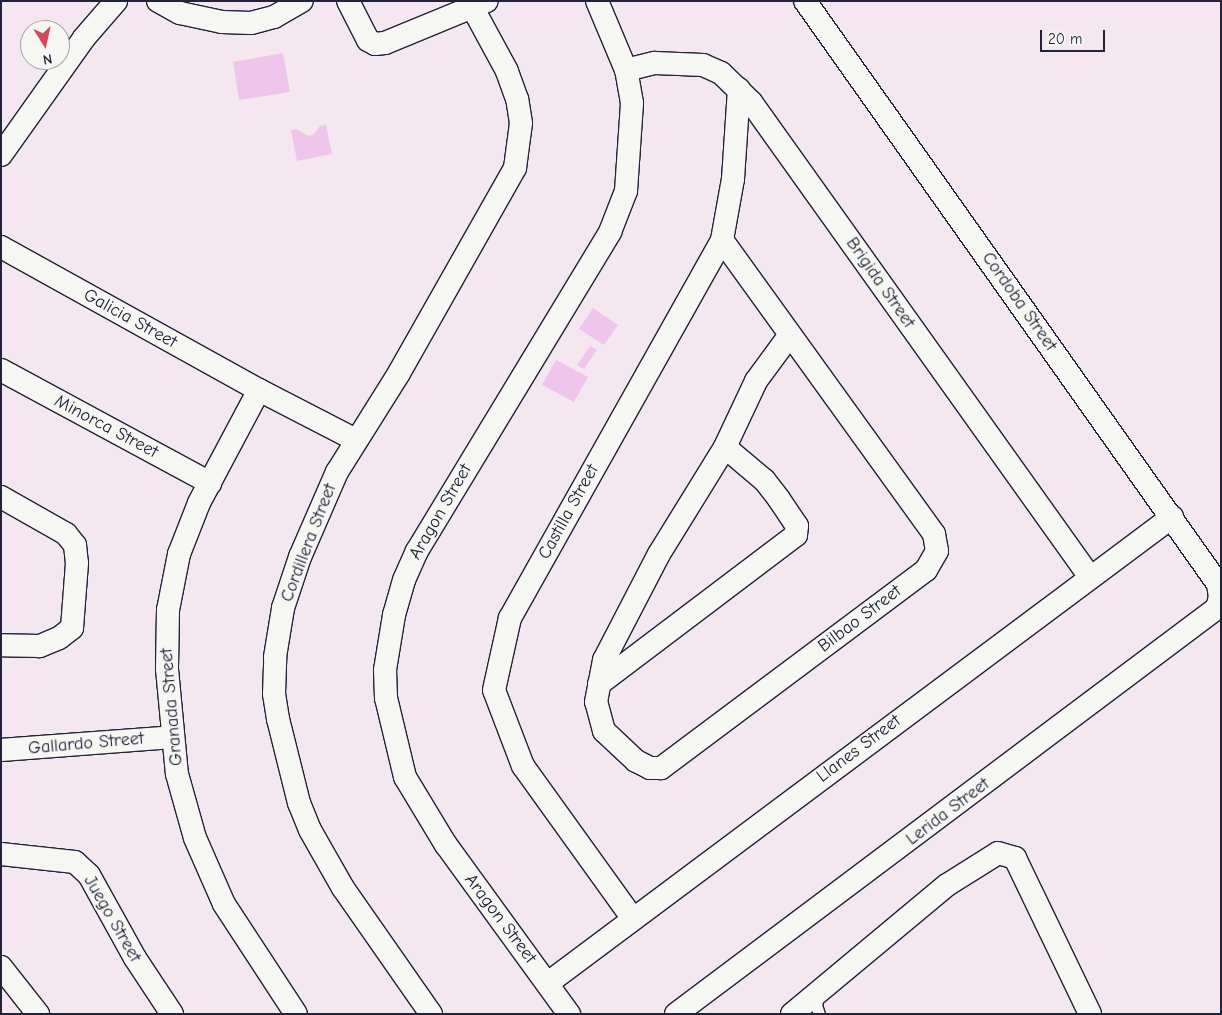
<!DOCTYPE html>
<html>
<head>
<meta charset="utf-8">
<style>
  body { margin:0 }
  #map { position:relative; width:1222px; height:1015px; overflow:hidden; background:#f4e7f0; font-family:"Comic Neue",sans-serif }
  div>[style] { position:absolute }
  .building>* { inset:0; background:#f0c5eb }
  .roads { filter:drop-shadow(1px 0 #22223b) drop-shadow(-1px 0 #22223b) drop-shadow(0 1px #22223b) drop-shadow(0 -1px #22223b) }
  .service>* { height:11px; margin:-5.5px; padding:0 5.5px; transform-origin:5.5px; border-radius:5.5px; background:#f6f6f2 }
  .minor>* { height:22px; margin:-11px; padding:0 11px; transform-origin:11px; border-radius:11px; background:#f6f6f2 }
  span { translate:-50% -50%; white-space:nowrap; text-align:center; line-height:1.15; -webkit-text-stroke:4px #f6f6f2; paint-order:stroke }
  .street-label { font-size:18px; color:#22223b }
  .frame { position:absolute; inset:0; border:2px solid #22223b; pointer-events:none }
  .north { position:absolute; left:20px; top:20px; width:50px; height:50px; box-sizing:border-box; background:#f6f6f2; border:1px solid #a1a1a9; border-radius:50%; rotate:170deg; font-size:14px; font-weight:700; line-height:20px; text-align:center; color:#22223b }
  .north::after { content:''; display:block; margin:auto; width:18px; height:22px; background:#d1495b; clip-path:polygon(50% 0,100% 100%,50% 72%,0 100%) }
  .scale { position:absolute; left:1040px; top:30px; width:65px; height:22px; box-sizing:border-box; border:2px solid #22223b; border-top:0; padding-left:6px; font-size:15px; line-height:18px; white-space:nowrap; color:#22223b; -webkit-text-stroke:4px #f6f6f2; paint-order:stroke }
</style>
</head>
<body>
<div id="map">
  <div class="building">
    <div style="clip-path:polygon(283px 53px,290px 92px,239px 100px,233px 62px)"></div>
    <div style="clip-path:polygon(326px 125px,332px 154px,297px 161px,291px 130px,296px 129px,309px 136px,314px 134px,320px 126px)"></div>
    <div style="clip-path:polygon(593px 308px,618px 325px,604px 345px,579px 329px)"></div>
    <div style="clip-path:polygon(590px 346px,597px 350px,584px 369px,577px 365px)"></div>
    <div style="clip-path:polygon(556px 360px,588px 377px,574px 402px,542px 385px)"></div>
  </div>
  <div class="roads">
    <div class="service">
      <div style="left:818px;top:993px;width:12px;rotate:99deg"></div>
      <div style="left:816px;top:1005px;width:9px;rotate:72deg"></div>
    </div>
    <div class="minor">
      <div style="left:158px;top:1px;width:25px;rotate:29deg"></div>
      <div style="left:180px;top:13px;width:43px;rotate:12.1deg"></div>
      <div style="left:222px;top:22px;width:29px;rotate:2deg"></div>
      <div style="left:251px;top:23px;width:24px;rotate:-15deg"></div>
      <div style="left:274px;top:17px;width:32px;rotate:-30deg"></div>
      <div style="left:348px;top:1px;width:44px;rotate:62.9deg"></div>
      <div style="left:368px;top:40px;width:8px;rotate:30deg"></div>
      <div style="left:375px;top:44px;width:10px;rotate:-6deg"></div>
      <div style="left:385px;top:43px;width:110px;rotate:-22.4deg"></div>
      <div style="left:626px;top:70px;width:30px;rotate:-14deg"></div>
      <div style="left:655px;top:63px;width:48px;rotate:2.4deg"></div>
      <div style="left:703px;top:65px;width:20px;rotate:24deg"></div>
      <div style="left:721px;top:73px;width:42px;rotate:44deg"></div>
      <div style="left:751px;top:102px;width:584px;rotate:54.49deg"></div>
      <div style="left:1px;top:155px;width:143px;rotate:-54.6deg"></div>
      <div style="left:84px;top:38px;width:49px;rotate:-49.1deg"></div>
      <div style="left:722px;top:240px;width:362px;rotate:54.2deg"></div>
      <div style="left:934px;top:534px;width:17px;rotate:80deg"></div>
      <div style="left:937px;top:551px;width:22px;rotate:120deg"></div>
      <div style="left:926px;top:570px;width:331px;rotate:143.2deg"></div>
      <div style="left:661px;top:768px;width:11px;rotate:180deg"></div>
      <div style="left:650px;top:768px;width:16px;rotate:-153deg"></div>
      <div style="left:636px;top:761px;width:44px;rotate:-136.8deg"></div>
      <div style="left:604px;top:731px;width:30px;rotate:-105deg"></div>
      <div style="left:596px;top:702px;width:43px;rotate:-79.2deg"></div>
      <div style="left:604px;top:660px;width:119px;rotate:-62.6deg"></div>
      <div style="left:659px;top:554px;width:126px;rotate:-58.3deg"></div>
      <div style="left:725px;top:447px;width:73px;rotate:-64.8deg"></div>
      <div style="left:756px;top:381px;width:56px;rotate:-53.7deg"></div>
      <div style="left:1px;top:247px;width:295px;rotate:29deg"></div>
      <div style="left:259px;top:390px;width:109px;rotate:27.3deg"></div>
      <div style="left:1px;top:370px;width:238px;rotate:28.4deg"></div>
      <div style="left:259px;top:390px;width:128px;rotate:118deg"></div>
      <div style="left:199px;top:503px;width:55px;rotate:111.4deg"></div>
      <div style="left:179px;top:554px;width:57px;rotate:101.1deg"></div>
      <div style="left:168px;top:610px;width:59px;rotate:91deg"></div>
      <div style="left:167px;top:669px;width:105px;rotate:84.6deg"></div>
      <div style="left:177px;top:774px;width:66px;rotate:74.3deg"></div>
      <div style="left:195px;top:838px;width:72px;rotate:66.3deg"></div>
      <div style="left:224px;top:904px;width:131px;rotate:56.8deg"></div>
      <div style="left:1px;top:497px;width:75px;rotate:29.6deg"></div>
      <div style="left:66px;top:534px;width:14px;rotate:51deg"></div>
      <div style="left:75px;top:545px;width:18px;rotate:84deg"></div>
      <div style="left:77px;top:563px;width:65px;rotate:94.4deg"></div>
      <div style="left:72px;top:628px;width:16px;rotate:142deg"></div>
      <div style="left:59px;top:638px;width:21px;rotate:157deg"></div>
      <div style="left:40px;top:646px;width:39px;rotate:-179deg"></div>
      <div style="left:599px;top:684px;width:247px;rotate:-37.1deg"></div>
      <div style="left:796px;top:535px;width:9px;rotate:-84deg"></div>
      <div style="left:797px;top:526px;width:32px;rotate:-124deg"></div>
      <div style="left:779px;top:499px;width:24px;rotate:-128deg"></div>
      <div style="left:764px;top:480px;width:51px;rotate:-139.8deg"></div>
      <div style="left:1px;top:750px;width:171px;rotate:-4.3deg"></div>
      <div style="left:1px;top:854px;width:74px;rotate:6.2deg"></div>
      <div style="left:75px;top:862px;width:19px;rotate:43deg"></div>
      <div style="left:89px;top:875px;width:95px;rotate:61deg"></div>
      <div style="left:135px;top:958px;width:67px;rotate:56.5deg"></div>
      <div style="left:633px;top:919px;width:188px;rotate:-125.7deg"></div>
      <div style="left:523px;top:766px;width:81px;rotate:-110.9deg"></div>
      <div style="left:494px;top:690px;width:74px;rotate:-77.5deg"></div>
      <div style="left:510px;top:618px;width:433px;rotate:-60.7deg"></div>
      <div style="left:722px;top:240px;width:62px;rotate:-79.8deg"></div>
      <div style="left:733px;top:179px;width:90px;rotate:-86.2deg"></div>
      <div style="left:1px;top:967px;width:60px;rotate:51.8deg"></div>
      <div style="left:548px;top:983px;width:779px;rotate:-36.75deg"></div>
      <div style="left:431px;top:1014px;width:154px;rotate:-124.9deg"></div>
      <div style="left:343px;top:888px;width:67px;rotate:-119.6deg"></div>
      <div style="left:310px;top:830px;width:29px;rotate:-112deg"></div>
      <div style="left:299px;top:803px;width:87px;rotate:-104deg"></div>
      <div style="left:278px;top:719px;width:25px;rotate:-99deg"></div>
      <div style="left:274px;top:694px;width:37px;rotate:-88deg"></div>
      <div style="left:275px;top:657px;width:50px;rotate:-80.7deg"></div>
      <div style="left:283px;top:608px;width:54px;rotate:-71.6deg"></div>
      <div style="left:300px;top:557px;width:93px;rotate:-66.5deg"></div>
      <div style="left:337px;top:472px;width:117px;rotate:-57.9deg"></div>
      <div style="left:399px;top:373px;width:236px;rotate:-60.5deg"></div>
      <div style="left:515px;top:168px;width:45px;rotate:-82.4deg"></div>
      <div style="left:521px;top:123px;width:24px;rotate:-99deg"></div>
      <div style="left:517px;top:99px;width:30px;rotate:-110deg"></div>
      <div style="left:507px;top:71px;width:80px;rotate:-118.5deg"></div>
      <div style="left:569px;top:1014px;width:209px;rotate:-126deg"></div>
      <div style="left:446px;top:845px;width:79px;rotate:-121.1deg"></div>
      <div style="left:405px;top:777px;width:81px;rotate:-103.5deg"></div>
      <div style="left:386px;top:698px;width:28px;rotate:-92deg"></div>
      <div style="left:385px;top:670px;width:56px;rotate:-80.7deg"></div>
      <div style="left:394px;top:615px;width:36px;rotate:-74deg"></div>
      <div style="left:404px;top:580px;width:32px;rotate:-66deg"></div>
      <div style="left:417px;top:551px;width:373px;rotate:-58.8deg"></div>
      <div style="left:610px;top:232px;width:44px;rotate:-68.7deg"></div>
      <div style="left:626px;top:191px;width:88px;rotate:-86.1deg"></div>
      <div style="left:632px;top:103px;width:34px;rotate:-100deg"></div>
      <div style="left:626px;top:70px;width:75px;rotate:-112.8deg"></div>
      <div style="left:676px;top:1014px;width:676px;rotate:-36.89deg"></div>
      <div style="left:1217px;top:608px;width:11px;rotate:-75deg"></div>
      <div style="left:1220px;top:597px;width:13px;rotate:-99deg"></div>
      <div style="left:1218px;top:584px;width:714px;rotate:-125.31deg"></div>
      <div style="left:792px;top:1014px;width:202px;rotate:-39.8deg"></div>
      <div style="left:947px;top:885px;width:60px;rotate:-32.1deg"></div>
      <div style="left:998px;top:853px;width:18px;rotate:16deg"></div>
      <div style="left:1015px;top:858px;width:173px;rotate:64.3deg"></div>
    </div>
  </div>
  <div class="street-label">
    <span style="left:880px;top:283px;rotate:55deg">Brigida Street</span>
    <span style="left:1019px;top:302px;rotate:55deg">Cordoba Street</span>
    <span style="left:130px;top:319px;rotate:29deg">Galicia Street</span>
    <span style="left:106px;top:427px;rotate:28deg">Minorca Street</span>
    <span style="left:441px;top:512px;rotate:-60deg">Aragon Street</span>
    <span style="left:569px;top:512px;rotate:-61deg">Castilla Street</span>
    <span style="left:309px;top:543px;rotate:-69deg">Cordillera Street</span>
    <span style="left:860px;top:619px;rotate:-37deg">Bilbao Street</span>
    <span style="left:172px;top:707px;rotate:-95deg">Granada Street</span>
    <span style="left:86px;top:744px;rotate:-5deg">Gallardo Street</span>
    <span style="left:859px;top:749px;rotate:-37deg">Llanes Street</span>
    <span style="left:948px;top:812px;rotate:-37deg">Lerida Street</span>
    <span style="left:112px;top:919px;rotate:60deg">Juego Street</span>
    <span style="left:500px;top:919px;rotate:53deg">Aragon Street</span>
  </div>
  <div class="frame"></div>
  <div class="north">N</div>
  <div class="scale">20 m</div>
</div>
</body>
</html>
